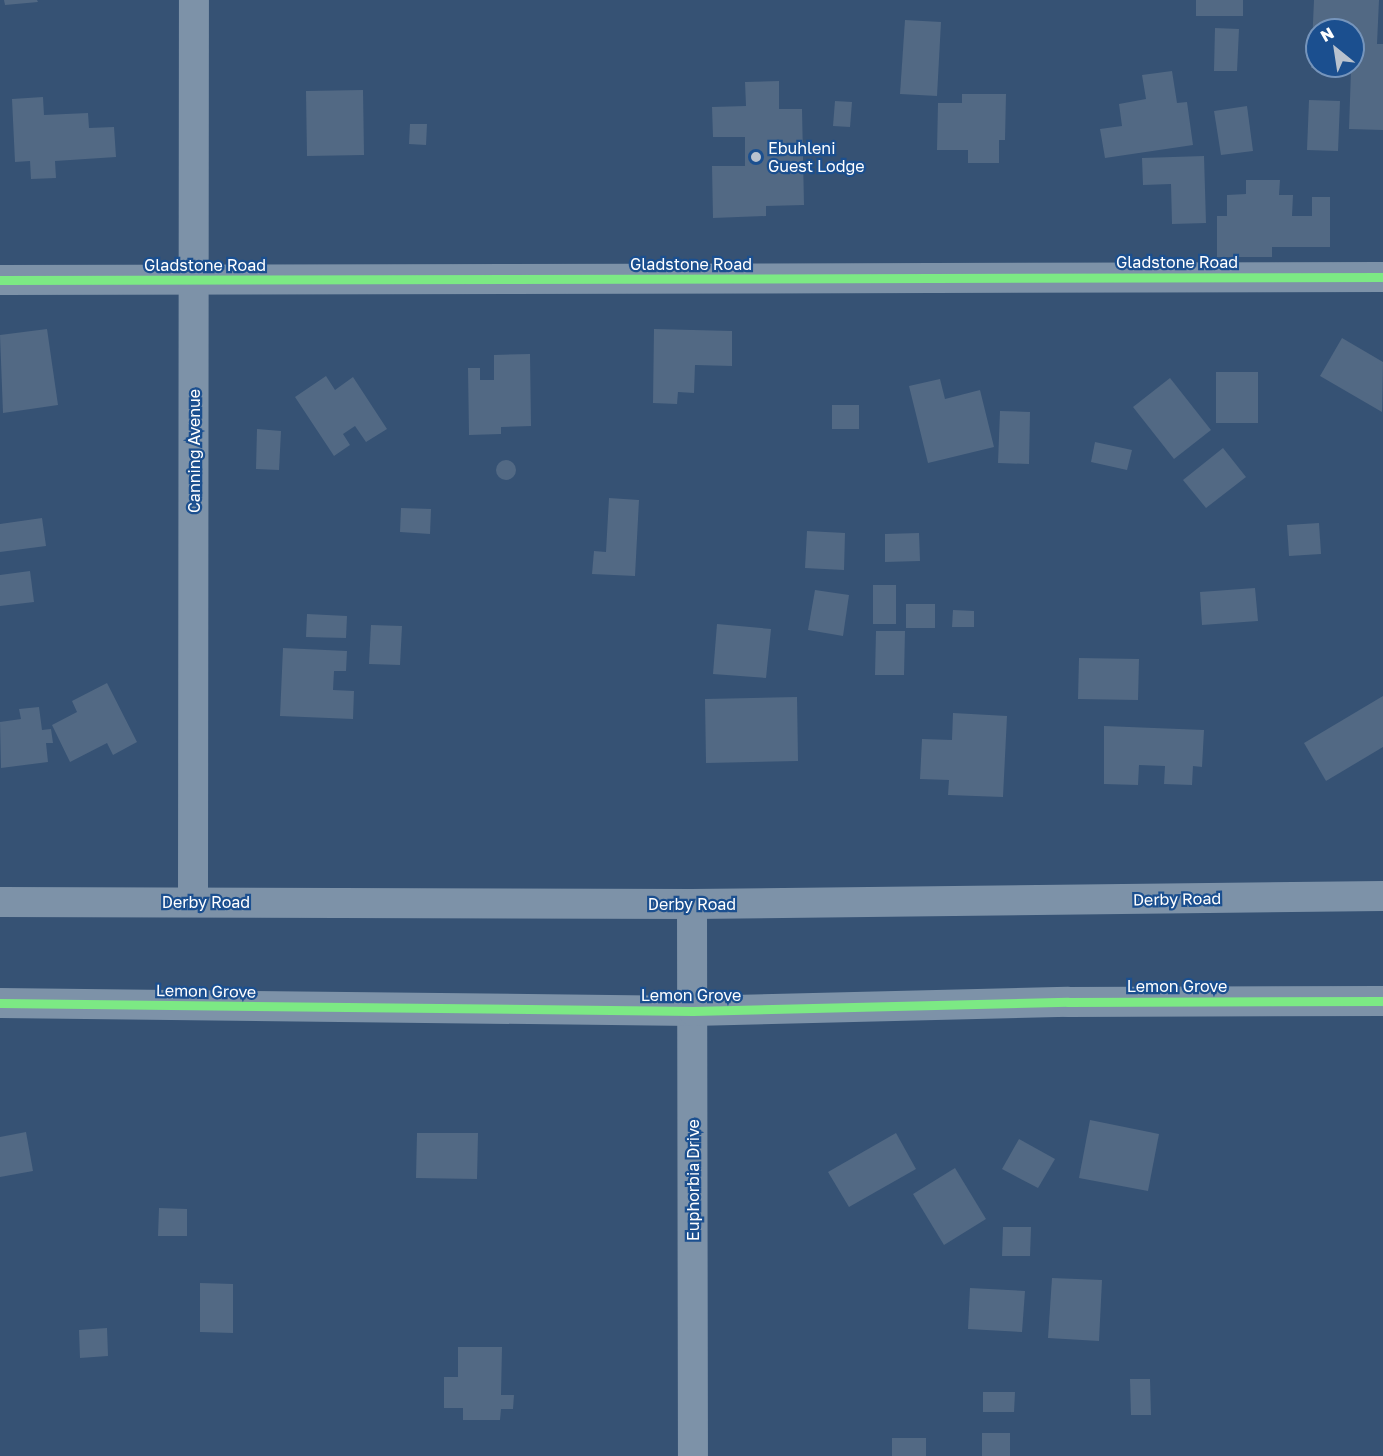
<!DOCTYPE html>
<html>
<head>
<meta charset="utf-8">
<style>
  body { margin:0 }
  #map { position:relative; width:1383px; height:1456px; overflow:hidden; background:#365274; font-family:"Golos Text",sans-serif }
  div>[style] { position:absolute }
  .building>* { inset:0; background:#526984 }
  .round { border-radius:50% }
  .minor>* { height:30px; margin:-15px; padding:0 15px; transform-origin:15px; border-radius:15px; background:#7d92a8 }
  .cycleway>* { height:9px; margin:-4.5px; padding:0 4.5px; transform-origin:4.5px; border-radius:4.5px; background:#7ce984 }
  .dots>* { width:16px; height:16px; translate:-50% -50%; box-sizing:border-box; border:3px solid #1b4f8f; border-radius:50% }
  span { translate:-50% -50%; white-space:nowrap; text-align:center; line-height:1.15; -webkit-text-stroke:4.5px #1b4f8f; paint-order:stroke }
  .poi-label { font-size:16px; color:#fff }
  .left { translate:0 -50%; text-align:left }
  .street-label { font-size:16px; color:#fff }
  .north { position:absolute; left:1305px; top:18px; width:60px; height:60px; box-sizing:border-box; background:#1b4f8f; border:2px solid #7695bc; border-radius:50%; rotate:330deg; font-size:16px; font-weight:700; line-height:24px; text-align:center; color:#fff }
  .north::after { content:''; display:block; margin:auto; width:21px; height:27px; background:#b9c2ce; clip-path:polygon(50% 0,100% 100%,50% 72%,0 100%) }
</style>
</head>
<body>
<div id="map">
  <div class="building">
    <div style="clip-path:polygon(4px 0,37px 0,38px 2px,5px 5px)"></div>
    <div style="clip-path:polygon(1196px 0,1243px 0,1243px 16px,1196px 16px)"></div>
    <div style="clip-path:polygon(evenodd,1314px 0,1379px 0,1377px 44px,1383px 44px,1383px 130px,1349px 129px,1351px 70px,1311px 68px,1314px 0,1317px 30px,1353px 30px,1353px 66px,1317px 66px,1317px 30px)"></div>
    <div style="clip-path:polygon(905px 20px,941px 22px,937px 96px,900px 94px)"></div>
    <div style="clip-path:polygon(1215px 28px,1239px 29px,1237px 71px,1214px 71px)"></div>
    <div style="clip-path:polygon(1172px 71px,1177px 103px,1187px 102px,1193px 145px,1105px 158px,1100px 129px,1122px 126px,1119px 104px,1146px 99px,1142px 75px)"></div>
    <div style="clip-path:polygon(779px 81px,779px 109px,802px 109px,804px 205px,766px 206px,766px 216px,713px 218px,712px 166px,745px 166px,745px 137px,713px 137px,712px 107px,746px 106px,745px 82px)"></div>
    <div style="clip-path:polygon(363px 90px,364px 155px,307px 156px,306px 91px)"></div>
    <div style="clip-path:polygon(962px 94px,1006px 94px,1005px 140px,999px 140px,999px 163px,968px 163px,968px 150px,937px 150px,938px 103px,962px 103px)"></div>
    <div style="clip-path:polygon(43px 97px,44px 115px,88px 113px,89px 128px,114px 127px,116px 157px,55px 161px,56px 178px,31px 179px,30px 161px,15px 162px,12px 99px)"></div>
    <div style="clip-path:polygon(1309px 100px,1340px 101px,1338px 151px,1307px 150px)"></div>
    <div style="clip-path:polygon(835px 101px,852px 102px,850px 127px,833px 126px)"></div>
    <div style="clip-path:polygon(1247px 106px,1253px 151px,1221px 155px,1214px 111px)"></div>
    <div style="clip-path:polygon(410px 124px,427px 124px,426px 145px,409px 144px)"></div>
    <div style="clip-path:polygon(1204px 156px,1206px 223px,1172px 224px,1171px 184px,1143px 185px,1142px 158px)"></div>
    <div style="clip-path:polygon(1246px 180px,1280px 180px,1279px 195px,1293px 195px,1292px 216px,1312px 216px,1312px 197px,1330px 197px,1330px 247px,1272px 247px,1272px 257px,1217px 257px,1217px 216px,1227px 216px,1227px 195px,1246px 194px)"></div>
    <div style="clip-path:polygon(47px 329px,58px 405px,3px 413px,0 335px)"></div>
    <div style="clip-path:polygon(654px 329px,732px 331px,732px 366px,695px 365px,694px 393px,678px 392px,677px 404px,653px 403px)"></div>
    <div style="clip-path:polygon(1342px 338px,1383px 362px,1382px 412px,1320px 376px)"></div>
    <div style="clip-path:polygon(530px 354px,531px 426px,501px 427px,501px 434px,469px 435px,468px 368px,480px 368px,480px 380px,494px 380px,494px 355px)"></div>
    <div style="clip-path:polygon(1216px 372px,1258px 372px,1258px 423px,1216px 423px)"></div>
    <div style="clip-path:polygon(326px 376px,335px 390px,353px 377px,387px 429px,366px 442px,355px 426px,343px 434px,350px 445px,334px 456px,295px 397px)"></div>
    <div style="clip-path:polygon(1170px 378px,1211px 430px,1174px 459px,1133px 407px)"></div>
    <div style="clip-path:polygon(940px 379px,945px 399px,980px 390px,994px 447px,928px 463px,909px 386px)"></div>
    <div style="clip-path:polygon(832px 405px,859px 405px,859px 429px,832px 429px)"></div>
    <div style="clip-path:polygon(1000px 411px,1030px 412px,1029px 464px,998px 463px)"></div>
    <div style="clip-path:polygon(257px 429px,281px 431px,279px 470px,256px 469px)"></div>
    <div style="clip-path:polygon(1095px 442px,1132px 450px,1127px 470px,1091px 462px)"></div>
    <div style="clip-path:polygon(1223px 448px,1246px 477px,1206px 508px,1183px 480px)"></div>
    <div class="round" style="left:496px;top:460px;width:20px;height:20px"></div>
    <div style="clip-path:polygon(609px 498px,639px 500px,635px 576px,592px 574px,594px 551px,606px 552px)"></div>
    <div style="clip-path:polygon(401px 508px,431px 509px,430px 534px,400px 532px)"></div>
    <div style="clip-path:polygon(42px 518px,46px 546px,0 552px,0 524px)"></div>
    <div style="clip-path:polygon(1319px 523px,1321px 554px,1289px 556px,1287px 525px)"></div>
    <div style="clip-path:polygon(807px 531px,845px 533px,844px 570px,805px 568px)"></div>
    <div style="clip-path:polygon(919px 533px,920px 561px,885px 562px,885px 534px)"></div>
    <div style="clip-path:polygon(30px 571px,34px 602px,0 606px,0 575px)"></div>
    <div style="clip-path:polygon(873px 585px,896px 585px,896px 624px,873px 624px)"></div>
    <div style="clip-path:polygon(1255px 588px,1258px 621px,1202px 625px,1200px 592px)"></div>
    <div style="clip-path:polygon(815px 590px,849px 595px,843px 636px,808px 630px)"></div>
    <div style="clip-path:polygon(906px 604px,935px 604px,935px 628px,906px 628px)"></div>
    <div style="clip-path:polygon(953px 610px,974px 611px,974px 627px,952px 627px)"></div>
    <div style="clip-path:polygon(307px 614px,347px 616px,346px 638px,306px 637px)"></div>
    <div style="clip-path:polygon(717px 624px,771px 629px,766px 678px,713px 674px)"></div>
    <div style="clip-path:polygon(371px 625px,402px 626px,400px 665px,369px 664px)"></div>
    <div style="clip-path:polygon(876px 631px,905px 631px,904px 675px,875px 675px)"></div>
    <div style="clip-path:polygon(283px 648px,347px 651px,346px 671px,334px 671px,333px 690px,354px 691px,353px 719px,280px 716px)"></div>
    <div style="clip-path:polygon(1079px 658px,1139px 659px,1138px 700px,1078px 699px)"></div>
    <div style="clip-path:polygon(107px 683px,137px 742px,113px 755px,107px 743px,70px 762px,52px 725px,77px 712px,72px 701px)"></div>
    <div style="clip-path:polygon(1383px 696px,1383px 747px,1326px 781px,1304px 743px)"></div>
    <div style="clip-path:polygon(797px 697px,798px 761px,706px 763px,705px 699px)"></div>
    <div style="clip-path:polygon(39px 707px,42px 730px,51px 729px,53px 743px,46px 743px,48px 762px,1px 768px,0 722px,21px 719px,19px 709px)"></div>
    <div style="clip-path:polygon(953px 713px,1007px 716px,1003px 797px,948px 795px,949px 780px,920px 779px,922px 739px,952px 740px)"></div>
    <div style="clip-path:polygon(1104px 726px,1204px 730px,1202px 767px,1193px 766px,1192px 785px,1164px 784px,1165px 766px,1139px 765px,1138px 785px,1104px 784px)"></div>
    <div style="clip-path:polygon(1090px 1120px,1159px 1134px,1148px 1191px,1079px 1178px)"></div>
    <div style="clip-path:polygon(26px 1132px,33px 1171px,0 1177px,0 1137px)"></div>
    <div style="clip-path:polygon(417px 1133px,478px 1133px,477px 1179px,416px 1178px)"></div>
    <div style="clip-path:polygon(896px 1133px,916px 1169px,849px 1207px,828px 1172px)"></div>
    <div style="clip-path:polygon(1019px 1139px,1055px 1159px,1038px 1188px,1002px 1169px)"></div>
    <div style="clip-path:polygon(955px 1168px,986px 1219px,944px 1245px,913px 1194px)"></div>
    <div style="clip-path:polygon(159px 1208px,187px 1209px,187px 1236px,158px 1236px)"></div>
    <div style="clip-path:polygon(1003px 1227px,1031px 1227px,1030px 1256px,1002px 1256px)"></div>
    <div style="clip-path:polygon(1052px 1278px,1102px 1280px,1099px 1341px,1048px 1338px)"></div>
    <div style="clip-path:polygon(200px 1283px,233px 1284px,233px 1333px,200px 1332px)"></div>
    <div style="clip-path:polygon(970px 1288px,1025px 1291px,1022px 1332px,968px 1329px)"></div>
    <div style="clip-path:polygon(107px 1328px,108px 1356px,80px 1358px,79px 1330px)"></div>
    <div style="clip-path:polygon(458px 1347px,502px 1347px,501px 1395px,514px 1395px,513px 1409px,501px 1409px,500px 1420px,463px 1420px,463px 1408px,444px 1408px,444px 1377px,458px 1377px)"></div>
    <div style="clip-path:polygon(1130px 1379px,1150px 1379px,1151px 1415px,1131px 1415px)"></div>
    <div style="clip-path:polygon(983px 1392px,1015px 1392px,1014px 1412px,983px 1412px)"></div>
    <div style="clip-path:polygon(982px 1433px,1010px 1433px,1010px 1456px,982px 1456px)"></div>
    <div style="clip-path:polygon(892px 1438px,926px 1438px,926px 1456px,892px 1456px)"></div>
  </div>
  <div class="minor">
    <div style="left:0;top:280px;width:1383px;rotate:-0.12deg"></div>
    <div style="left:0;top:902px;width:692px;rotate:0.17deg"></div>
    <div style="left:692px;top:904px;width:691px;rotate:-0.66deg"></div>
    <div style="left:193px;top:902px;width:902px;rotate:-89.94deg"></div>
    <div style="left:692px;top:904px;width:552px;rotate:89.9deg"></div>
    <div style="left:0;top:1003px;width:693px;rotate:0.66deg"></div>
    <div style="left:693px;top:1011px;width:375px;rotate:-1.4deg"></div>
    <div style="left:1068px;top:1002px;width:315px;rotate:-0.2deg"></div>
  </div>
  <div class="cycleway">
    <div style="left:0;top:280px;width:1383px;rotate:-0.12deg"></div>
    <div style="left:0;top:1003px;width:693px;rotate:0.66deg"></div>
    <div style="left:693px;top:1011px;width:375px;rotate:-1.4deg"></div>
    <div style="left:1068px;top:1002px;width:315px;rotate:-0.2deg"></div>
  </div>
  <div class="dots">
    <div style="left:756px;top:157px;background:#b9c2ce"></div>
  </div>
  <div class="poi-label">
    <span class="left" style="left:768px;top:157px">Ebuhleni<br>Guest Lodge</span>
  </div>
  <div class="street-label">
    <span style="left:1177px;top:262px">Gladstone Road</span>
    <span style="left:691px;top:264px">Gladstone Road</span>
    <span style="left:205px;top:265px">Gladstone Road</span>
    <span style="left:194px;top:451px;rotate:-90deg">Canning Avenue</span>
    <span style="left:1177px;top:899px;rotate:-1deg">Derby Road</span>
    <span style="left:206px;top:902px">Derby Road</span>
    <span style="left:692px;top:904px">Derby Road</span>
    <span style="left:1177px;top:986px">Lemon Grove</span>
    <span style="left:206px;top:991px;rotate:1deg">Lemon Grove</span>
    <span style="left:691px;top:995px">Lemon Grove</span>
    <span style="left:693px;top:1180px;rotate:-90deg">Euphorbia Drive</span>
  </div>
  <div class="north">N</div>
</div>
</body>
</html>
